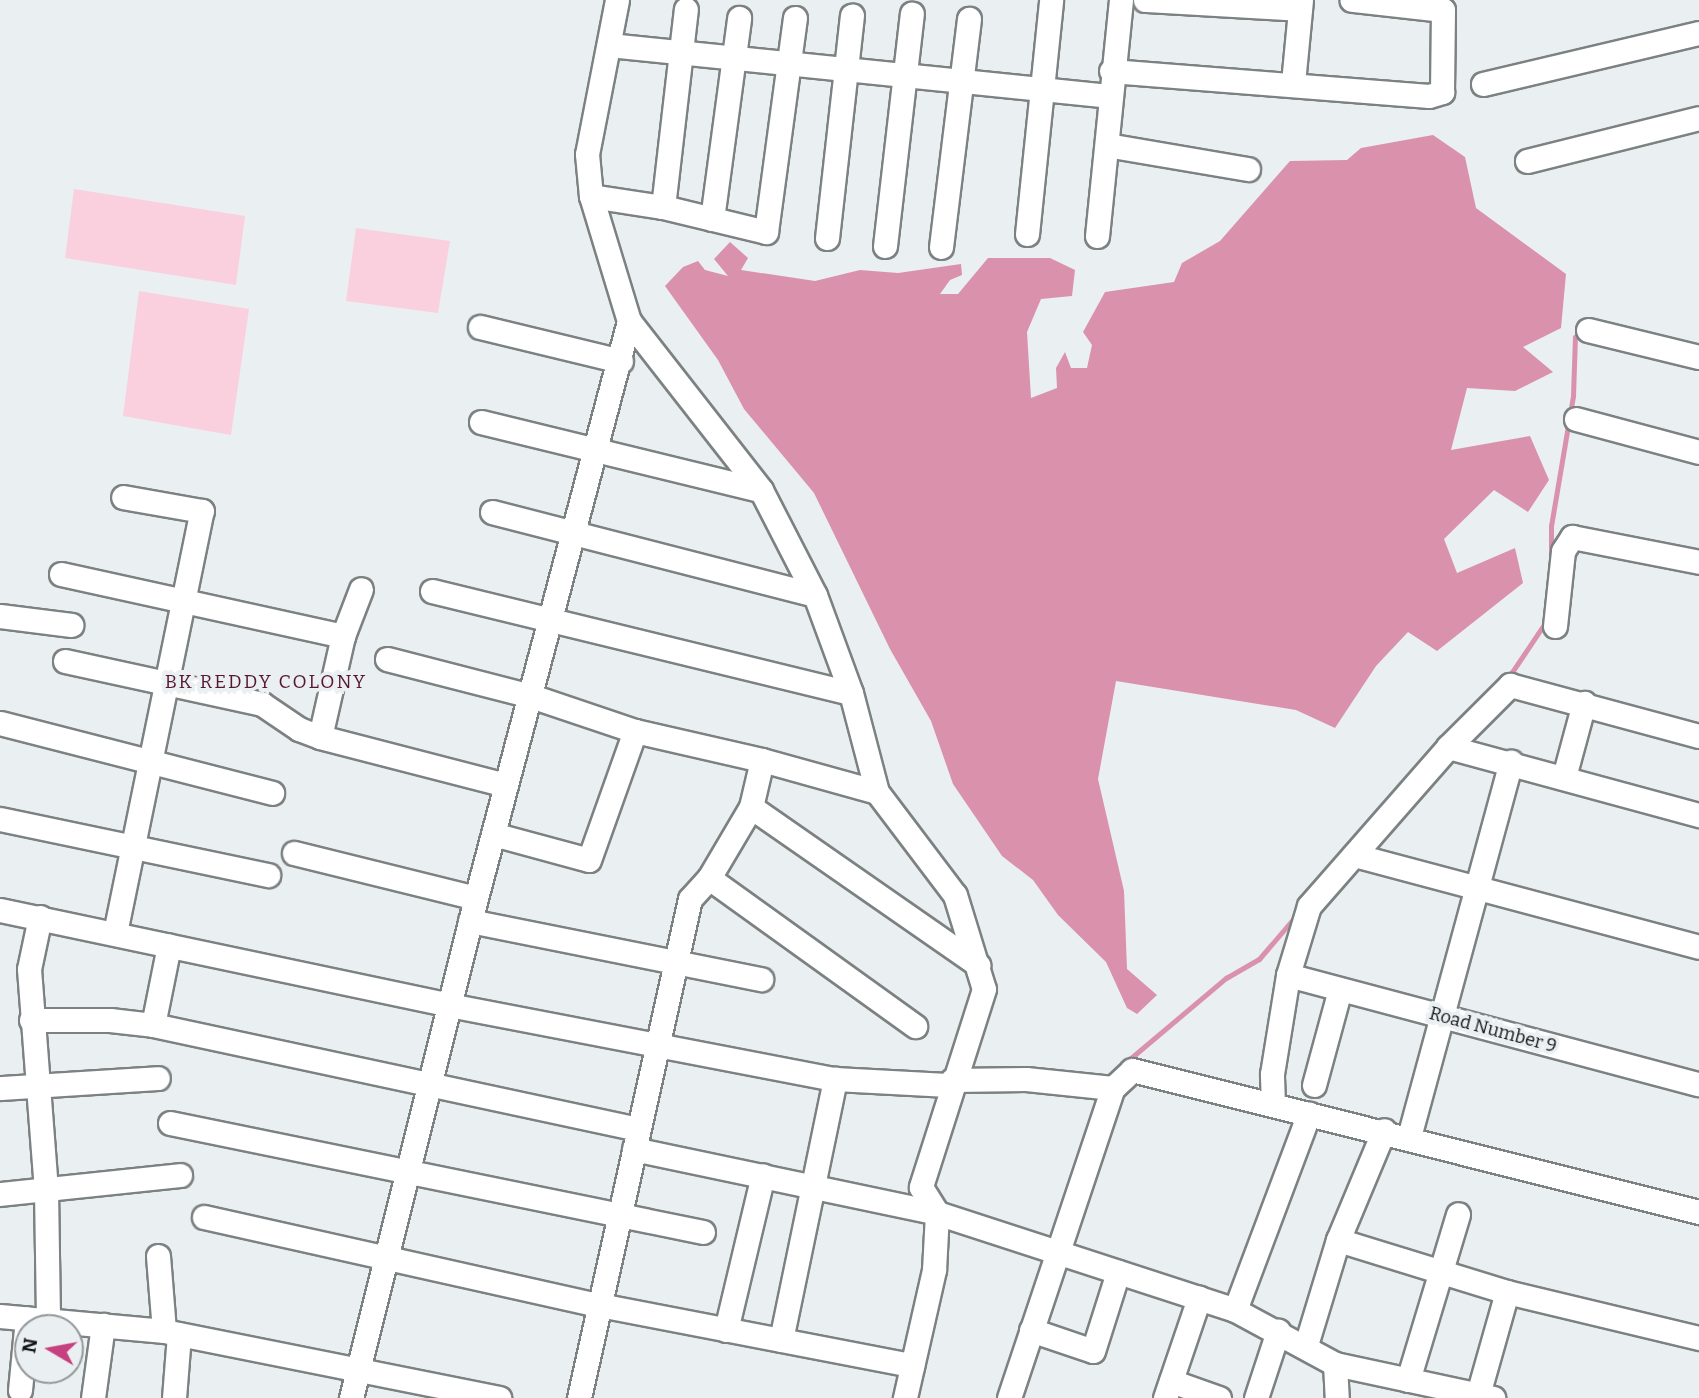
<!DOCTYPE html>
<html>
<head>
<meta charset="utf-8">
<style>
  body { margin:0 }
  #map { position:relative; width:1699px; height:1398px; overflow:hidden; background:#eaeff1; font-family:Bitter,serif }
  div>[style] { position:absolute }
  .green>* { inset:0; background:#fad0de }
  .water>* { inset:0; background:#da91ac }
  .stream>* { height:5px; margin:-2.5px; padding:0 2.5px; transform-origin:2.5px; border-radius:2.5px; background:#da91ac }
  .roads { filter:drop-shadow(2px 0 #7c8182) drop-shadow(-2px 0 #7c8182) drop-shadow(0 2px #7c8182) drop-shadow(0 -2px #7c8182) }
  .minor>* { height:23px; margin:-11.5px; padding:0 11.5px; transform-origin:11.5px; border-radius:11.5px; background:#fff }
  span { translate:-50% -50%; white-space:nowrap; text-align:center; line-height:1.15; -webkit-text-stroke:7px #eaeff1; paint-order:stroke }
  .street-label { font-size:18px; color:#131516 }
  .neighbourhood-label { font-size:19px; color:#561634; letter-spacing:2px }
  .north { position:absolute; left:14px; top:1314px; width:70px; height:70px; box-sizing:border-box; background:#eaeff1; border:2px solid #949899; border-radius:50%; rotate:280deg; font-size:19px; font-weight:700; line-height:28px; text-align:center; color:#131516 }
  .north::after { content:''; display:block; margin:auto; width:24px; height:32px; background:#c7407f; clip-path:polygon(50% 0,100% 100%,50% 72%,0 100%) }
</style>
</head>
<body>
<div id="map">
  <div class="green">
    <div style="clip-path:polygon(74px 189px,245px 216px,236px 285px,65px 258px)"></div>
    <div style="clip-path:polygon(356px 228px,450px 241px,438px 313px,346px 301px)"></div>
    <div style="clip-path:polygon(139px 291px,249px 309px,231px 435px,123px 416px)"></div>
  </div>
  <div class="water">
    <div style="clip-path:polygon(1433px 135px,1465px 157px,1476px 208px,1566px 274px,1561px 328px,1523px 347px,1553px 372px,1515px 391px,1467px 388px,1451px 450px,1530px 436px,1549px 480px,1528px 512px,1494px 490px,1444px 539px,1457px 573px,1515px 548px,1523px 583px,1437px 651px,1408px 632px,1376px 666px,1335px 728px,1296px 710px,1116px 681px,1098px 779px,1124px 891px,1127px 969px,1157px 995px,1137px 1014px,1127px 1008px,1106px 962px,1058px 915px,1033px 880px,1002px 856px,953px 784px,931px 721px,890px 649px,814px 493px,744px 409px,718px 360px,665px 286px,683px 267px,698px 261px,705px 270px,728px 276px,714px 259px,730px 242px,748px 258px,741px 270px,815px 281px,860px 270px,898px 273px,961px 264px,962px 275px,950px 280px,940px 294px,958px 294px,988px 258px,1050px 258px,1075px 270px,1072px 296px,1041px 299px,1027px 332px,1031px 398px,1057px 388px,1056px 368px,1065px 352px,1071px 368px,1087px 368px,1092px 345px,1083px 332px,1105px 292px,1174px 282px,1182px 263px,1220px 241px,1290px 161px,1347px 160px,1361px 148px)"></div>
  </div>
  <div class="stream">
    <div style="left:1551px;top:555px;width:29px;rotate:-90deg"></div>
    <div style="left:1551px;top:526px;width:132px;rotate:-80.4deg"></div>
    <div style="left:1573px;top:396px;width:59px;rotate:-88.1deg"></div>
    <div style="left:1575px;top:337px;width:8px"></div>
    <div style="left:1508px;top:678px;width:66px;rotate:-56.1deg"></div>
    <div style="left:1113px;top:1073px;width:148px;rotate:-40.1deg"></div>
    <div style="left:1226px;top:978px;width:38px;rotate:-30deg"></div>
    <div style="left:1259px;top:959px;width:55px;rotate:-49.4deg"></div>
  </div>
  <div class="roads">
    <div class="minor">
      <div style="left:617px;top:0;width:157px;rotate:101deg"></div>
      <div style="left:587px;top:154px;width:42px;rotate:84.6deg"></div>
      <div style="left:591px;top:196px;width:131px;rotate:73.1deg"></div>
      <div style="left:629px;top:321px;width:214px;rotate:52deg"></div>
      <div style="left:761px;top:490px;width:118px;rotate:62.8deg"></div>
      <div style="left:815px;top:595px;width:104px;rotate:69.8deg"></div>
      <div style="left:851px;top:693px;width:102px;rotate:75.3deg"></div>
      <div style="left:877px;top:792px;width:129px;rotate:52.9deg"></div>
      <div style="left:955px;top:895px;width:98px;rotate:72.9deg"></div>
      <div style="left:984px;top:989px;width:208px;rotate:107.7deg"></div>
      <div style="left:921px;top:1187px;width:31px;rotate:58deg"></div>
      <div style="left:937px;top:1213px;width:57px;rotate:93deg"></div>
      <div style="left:934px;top:1270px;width:131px;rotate:102.8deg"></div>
      <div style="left:1145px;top:0;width:155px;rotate:3.3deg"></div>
      <div style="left:609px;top:45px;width:503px;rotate:5.82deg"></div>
      <div style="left:1111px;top:71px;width:319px;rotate:4.5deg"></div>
      <div style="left:1429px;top:96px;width:14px;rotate:-17deg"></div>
      <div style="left:1442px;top:92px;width:82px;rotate:-89.3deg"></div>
      <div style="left:1443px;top:10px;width:92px;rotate:-173.7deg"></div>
      <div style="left:1293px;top:83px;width:83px;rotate:-84.5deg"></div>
      <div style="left:1483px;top:84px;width:222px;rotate:-13.3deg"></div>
      <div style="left:1107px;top:145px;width:143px;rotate:9.7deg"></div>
      <div style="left:1527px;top:161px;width:177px;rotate:-14deg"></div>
      <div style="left:591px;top:196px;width:73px;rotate:8.7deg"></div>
      <div style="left:663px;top:207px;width:106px;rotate:13.6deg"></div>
      <div style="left:766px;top:232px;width:216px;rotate:-82.3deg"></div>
      <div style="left:663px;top:207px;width:199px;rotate:-83.4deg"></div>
      <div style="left:712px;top:219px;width:203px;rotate:-82.3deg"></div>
      <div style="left:1027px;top:234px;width:235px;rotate:-84.1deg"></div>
      <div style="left:1097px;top:236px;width:237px;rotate:-84.2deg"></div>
      <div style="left:827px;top:238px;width:224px;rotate:-83.6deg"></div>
      <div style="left:885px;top:246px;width:234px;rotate:-83.4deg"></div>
      <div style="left:941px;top:247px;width:230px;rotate:-83deg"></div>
      <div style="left:480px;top:327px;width:145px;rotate:13.6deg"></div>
      <div style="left:1588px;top:330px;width:114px;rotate:13.7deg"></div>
      <div style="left:1576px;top:419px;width:127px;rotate:15deg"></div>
      <div style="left:481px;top:422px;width:288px;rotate:13.7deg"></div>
      <div style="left:492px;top:512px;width:333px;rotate:14.4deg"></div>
      <div style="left:61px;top:574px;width:289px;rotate:12.4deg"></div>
      <div style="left:432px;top:591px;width:431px;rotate:13.7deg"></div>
      <div style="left:0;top:616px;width:72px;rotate:7.2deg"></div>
      <div style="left:1555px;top:626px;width:75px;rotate:-83.9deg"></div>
      <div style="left:1563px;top:551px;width:17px;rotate:-57deg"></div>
      <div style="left:1572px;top:537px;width:129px;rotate:11.1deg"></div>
      <div style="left:387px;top:659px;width:149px;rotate:14.4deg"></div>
      <div style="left:531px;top:696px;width:110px;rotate:18.6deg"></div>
      <div style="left:635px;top:731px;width:130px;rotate:12.9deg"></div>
      <div style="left:762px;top:760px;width:119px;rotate:15.5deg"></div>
      <div style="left:65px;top:661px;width:202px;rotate:12.3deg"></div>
      <div style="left:262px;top:704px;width:45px;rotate:34deg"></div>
      <div style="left:299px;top:729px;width:22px;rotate:21deg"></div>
      <div style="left:320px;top:737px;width:192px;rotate:14.5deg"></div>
      <div style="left:0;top:723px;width:281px;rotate:14.4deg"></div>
      <div style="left:320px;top:737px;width:104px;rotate:-77.2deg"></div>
      <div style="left:343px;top:636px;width:50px;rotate:-69deg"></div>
      <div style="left:1448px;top:747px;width:88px;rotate:-45deg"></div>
      <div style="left:1510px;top:685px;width:196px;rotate:15.1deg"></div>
      <div style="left:1564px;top:777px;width:77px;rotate:-74.9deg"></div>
      <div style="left:751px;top:807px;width:277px;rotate:34.8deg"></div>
      <div style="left:0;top:819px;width:274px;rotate:11.8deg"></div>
      <div style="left:493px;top:834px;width:99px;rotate:15.2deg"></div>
      <div style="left:589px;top:860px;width:137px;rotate:-70.4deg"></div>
      <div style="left:294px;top:853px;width:187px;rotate:13.9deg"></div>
      <div style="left:1354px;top:855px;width:357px;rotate:14.9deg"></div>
      <div style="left:709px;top:878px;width:254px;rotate:35.7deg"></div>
      <div style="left:0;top:910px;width:459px;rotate:11.9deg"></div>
      <div style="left:449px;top:1005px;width:393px;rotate:10.9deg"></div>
      <div style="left:835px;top:1079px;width:115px;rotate:3deg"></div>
      <div style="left:40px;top:917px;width:53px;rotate:101.9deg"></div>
      <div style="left:29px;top:969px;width:222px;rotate:85.6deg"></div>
      <div style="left:46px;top:1190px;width:130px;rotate:89.1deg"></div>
      <div style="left:470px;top:921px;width:297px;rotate:11.3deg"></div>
      <div style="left:115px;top:933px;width:431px;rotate:-78.4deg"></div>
      <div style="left:202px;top:511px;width:80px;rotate:-170deg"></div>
      <div style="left:1288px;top:975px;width:425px;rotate:14.9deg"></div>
      <div style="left:31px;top:1020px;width:79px"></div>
      <div style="left:110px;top:1020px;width:43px;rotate:6.6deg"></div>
      <div style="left:153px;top:1025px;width:81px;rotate:-78.6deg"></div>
      <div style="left:153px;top:1025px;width:496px;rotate:12.1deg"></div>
      <div style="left:952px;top:1080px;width:74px;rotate:-0.8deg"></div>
      <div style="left:1026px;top:1079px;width:87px;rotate:5.9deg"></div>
      <div style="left:1314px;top:1085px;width:99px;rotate:-74.8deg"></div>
      <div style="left:0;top:1088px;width:158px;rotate:-3.6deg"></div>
      <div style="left:1273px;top:1105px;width:31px;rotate:-92deg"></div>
      <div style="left:1272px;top:1074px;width:100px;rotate:-80.8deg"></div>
      <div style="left:1288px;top:975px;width:72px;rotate:-73.1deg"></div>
      <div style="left:1309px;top:906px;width:211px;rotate:-48.8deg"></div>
      <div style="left:1448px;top:747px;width:260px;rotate:15.2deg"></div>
      <div style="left:170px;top:1123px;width:544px;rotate:11.56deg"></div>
      <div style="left:1409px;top:1137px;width:389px;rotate:-74.8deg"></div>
      <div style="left:634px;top:1149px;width:310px;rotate:11.9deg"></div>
      <div style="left:937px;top:1213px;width:313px;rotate:18deg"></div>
      <div style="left:1235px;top:1310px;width:114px;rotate:28.4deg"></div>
      <div style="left:1335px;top:1364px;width:34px;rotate:87deg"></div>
      <div style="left:0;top:1194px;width:181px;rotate:-6deg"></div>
      <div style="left:204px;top:1217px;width:405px;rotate:12.6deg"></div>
      <div style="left:599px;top:1305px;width:319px;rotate:10.9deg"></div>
      <div style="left:1338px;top:1240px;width:177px;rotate:17.1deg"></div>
      <div style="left:1507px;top:1292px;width:197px;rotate:13.5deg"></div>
      <div style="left:158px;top:1256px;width:75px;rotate:85.4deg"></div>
      <div style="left:1235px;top:1310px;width:210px;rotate:-69.4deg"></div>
      <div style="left:0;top:1316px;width:165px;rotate:5.2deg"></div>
      <div style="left:164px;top:1331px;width:342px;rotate:11.3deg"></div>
      <div style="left:726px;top:1330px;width:159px;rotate:-76.6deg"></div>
      <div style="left:1031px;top:1330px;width:65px;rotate:18.7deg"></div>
      <div style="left:1093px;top:1351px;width:83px;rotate:-72.4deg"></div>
      <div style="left:781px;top:1340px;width:267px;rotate:-78.3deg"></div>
      <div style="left:1306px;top:1345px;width:110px;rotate:-73.1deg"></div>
      <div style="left:1338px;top:1240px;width:119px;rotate:-67.3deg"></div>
      <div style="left:1335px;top:1364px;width:162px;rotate:12.1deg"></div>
      <div style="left:1408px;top:1380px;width:173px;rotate:-73.2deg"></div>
      <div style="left:1171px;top:1381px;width:51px;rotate:19.5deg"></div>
      <div style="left:20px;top:1390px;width:72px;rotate:-84.4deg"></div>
      <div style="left:93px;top:1398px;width:74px;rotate:-82.2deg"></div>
      <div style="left:174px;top:1398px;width:64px;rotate:-85.5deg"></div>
      <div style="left:351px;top:1398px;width:515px;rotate:-75.96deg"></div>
      <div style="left:476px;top:898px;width:597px;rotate:-75.15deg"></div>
      <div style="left:579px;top:1398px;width:511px;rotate:-77.46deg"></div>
      <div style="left:690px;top:899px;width:28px;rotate:-48deg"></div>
      <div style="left:709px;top:878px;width:82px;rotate:-59.4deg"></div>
      <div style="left:751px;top:807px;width:48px;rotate:-76.8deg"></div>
      <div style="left:1009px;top:1398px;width:327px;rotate:-71.5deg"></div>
      <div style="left:1113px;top:1088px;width:26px;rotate:-43deg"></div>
      <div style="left:1132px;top:1070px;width:585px;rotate:14.06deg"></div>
      <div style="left:1165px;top:1398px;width:106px;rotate:-71.2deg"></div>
      <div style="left:1256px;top:1398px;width:71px;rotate:-71.8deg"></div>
      <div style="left:1477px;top:1398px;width:110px;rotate:-74.2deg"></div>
    </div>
  </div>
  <div class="street-label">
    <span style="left:1493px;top:1030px;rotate:15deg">Road Number 9</span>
  </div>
  <div class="neighbourhood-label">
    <span style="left:266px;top:682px">BK REDDY COLONY</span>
  </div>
  <div class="north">N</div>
</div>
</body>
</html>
